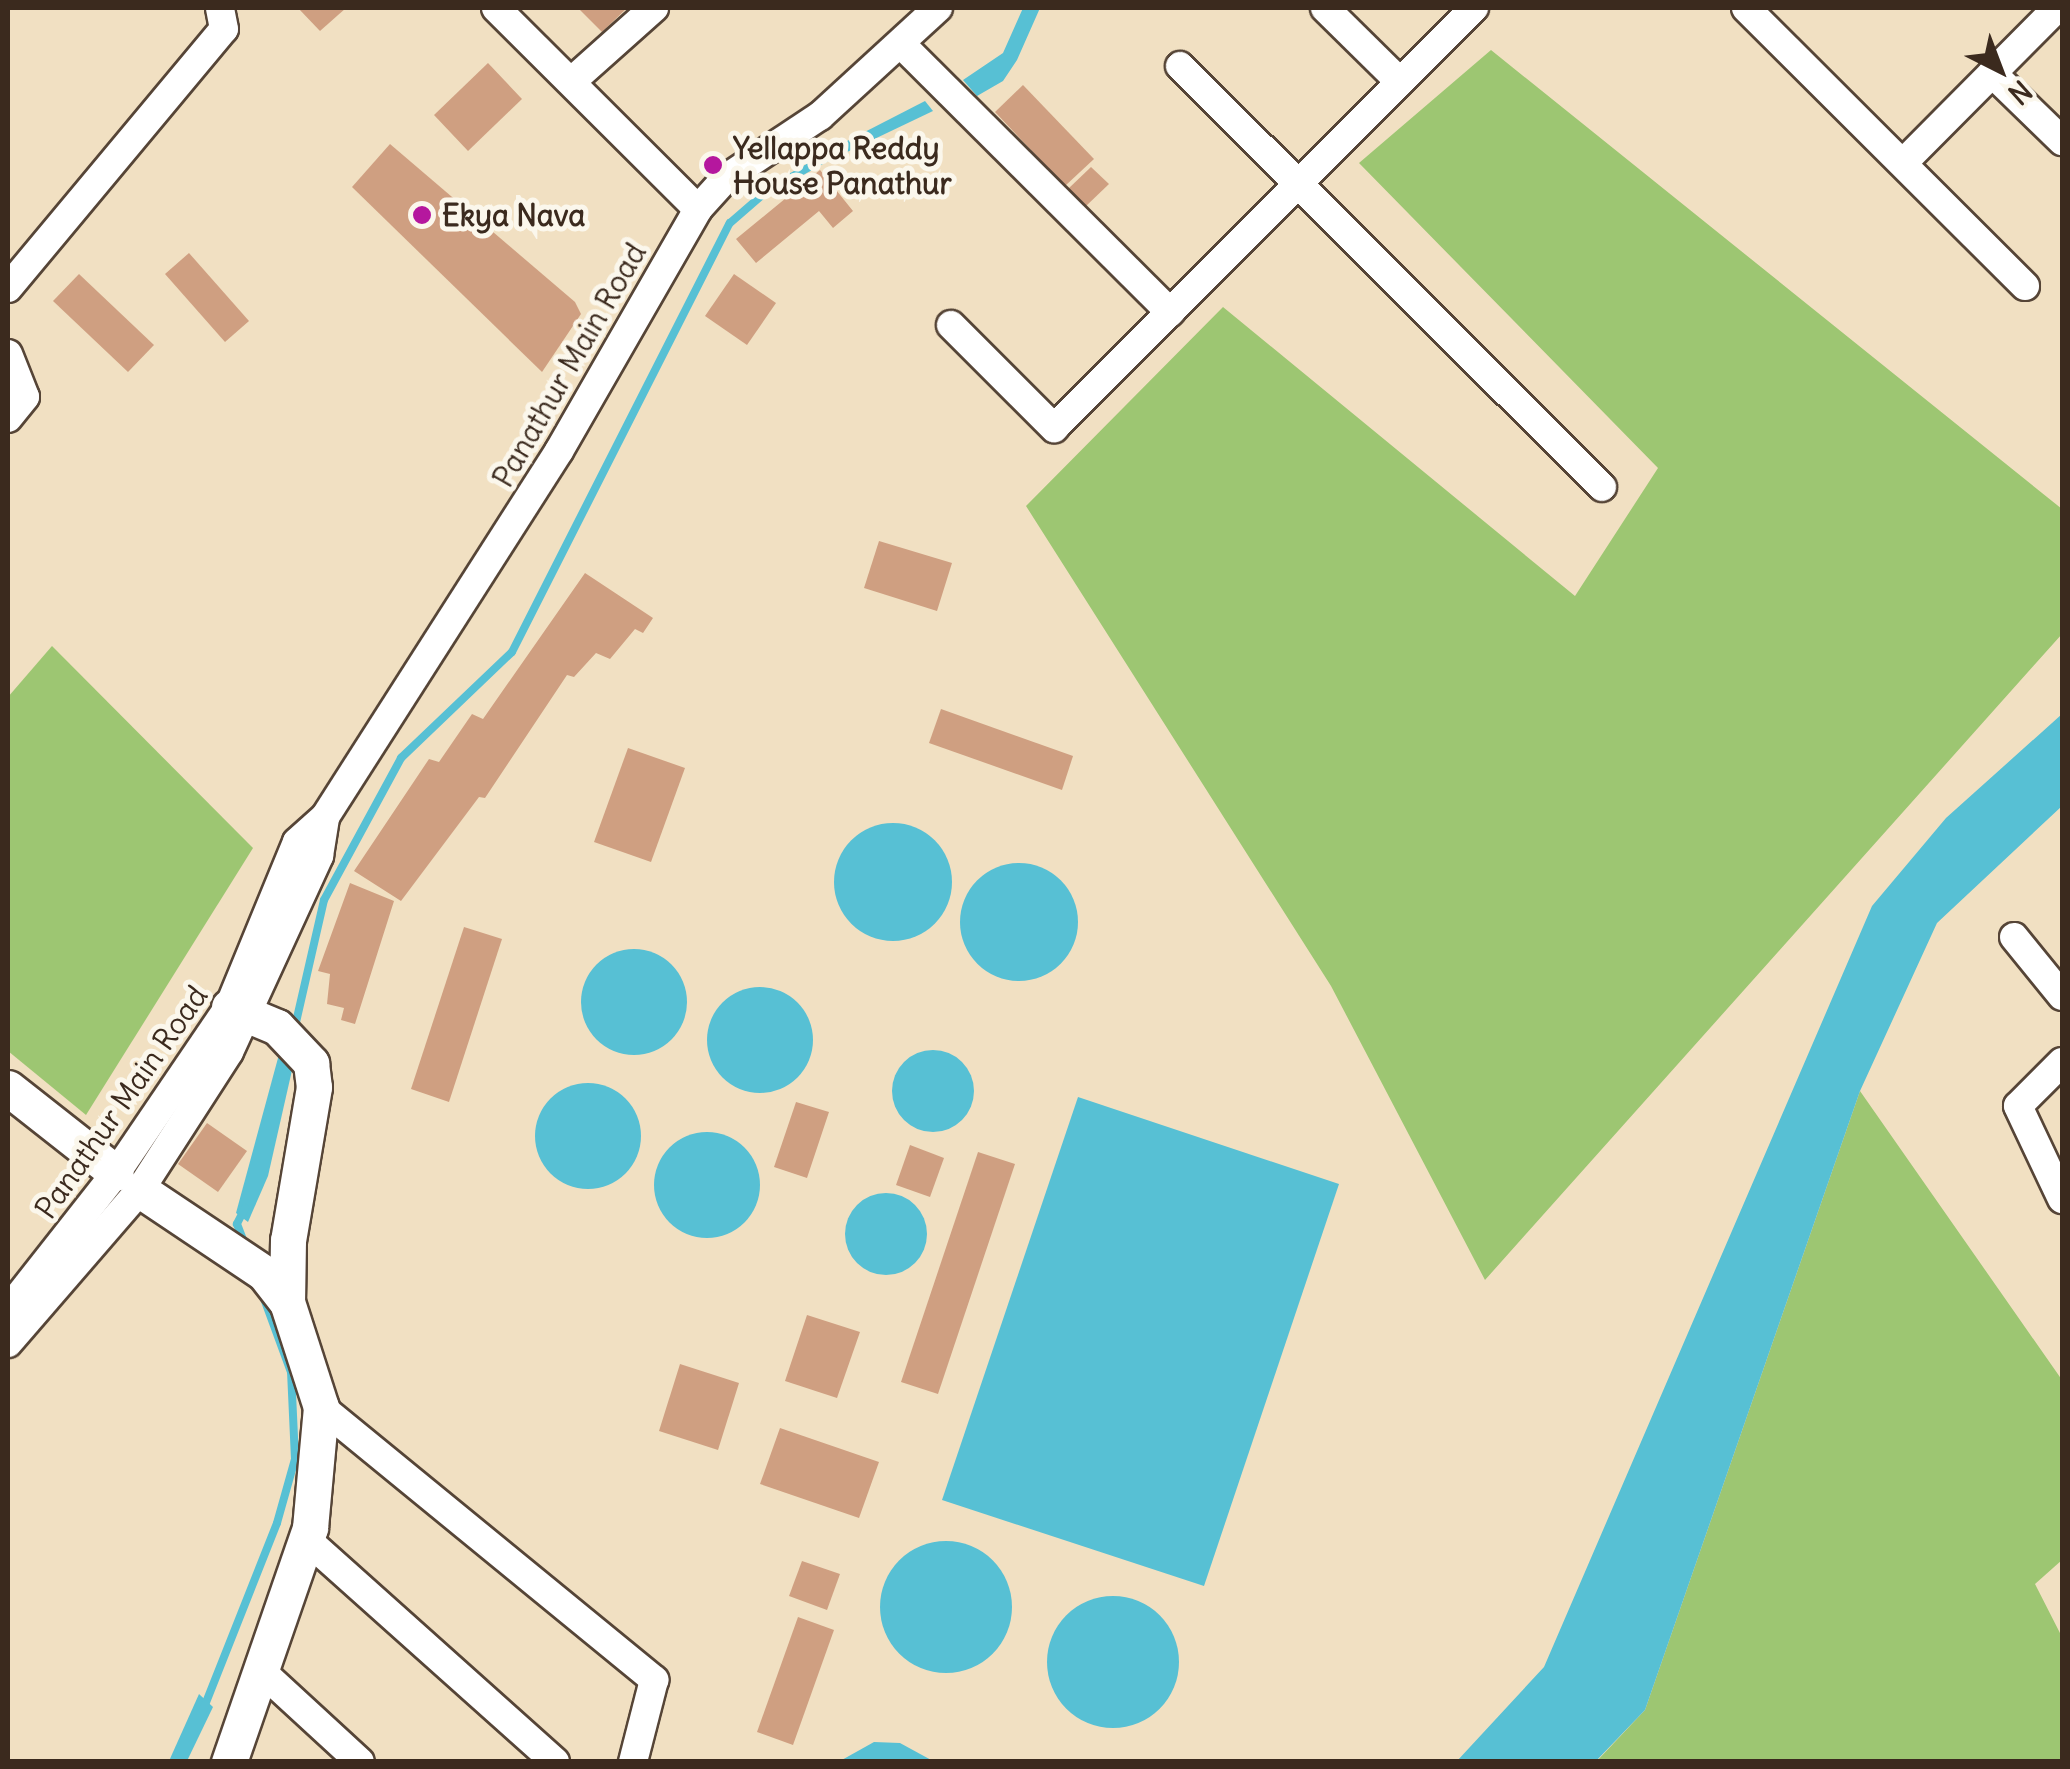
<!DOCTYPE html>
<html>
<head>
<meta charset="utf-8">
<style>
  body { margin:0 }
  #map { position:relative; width:2070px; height:1769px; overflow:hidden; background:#f1e0c2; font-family:Delius,sans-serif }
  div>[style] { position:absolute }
  .green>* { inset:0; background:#9dc672 }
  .water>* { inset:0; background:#57c0d4 }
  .round { border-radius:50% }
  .stream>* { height:8px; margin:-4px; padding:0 4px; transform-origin:4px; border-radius:4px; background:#57c0d4 }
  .building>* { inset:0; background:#cf9f81 }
  .roads { filter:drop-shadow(2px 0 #564537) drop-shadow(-2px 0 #564537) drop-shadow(0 2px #564537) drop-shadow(0 -2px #564537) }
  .minor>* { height:28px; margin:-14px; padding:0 14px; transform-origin:14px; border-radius:14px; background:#fff }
  .major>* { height:35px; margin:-17.5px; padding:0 17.5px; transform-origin:17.5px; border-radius:17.5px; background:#fff }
  .dots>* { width:28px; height:28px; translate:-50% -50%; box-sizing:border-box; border:5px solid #fbf7ec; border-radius:50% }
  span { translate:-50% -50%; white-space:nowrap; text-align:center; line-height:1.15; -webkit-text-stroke:10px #fbf7ec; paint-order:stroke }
  .poi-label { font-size:30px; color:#3b2a1e; font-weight:700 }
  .left { translate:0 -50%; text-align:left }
  .street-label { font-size:30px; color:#3b2a1e }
  .frame { position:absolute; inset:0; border:10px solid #3b2a1e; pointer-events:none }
  .north { position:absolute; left:1950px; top:20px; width:100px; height:100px; -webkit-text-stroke:8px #fbf7ec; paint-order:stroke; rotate:138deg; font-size:28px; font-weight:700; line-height:40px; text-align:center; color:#3b2a1e }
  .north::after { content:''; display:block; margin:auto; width:35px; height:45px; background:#3b2a1e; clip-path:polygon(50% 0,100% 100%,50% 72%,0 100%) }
</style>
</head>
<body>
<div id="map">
  <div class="green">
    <div style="clip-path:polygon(1491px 50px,2062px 509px,2062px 634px,1485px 1280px,1331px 986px,1026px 506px,1223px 307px,1575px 596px,1658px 468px,1359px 163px)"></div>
    <div style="clip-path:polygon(52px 646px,253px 848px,86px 1115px,8px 1051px,8px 697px)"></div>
    <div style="clip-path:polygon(1860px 1091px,2062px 1380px,2062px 1560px,2035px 1584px,2062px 1637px,2062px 1761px,1596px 1762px,1645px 1710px)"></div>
  </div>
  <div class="water">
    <div style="clip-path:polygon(1023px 8px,1040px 8px,1017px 60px,1003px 81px,977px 96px,963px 80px,1003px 53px)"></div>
    <div style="clip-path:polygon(925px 101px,933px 111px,822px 164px,818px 156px)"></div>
    <div style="clip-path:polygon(2062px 714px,2062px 806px,1937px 923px,1860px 1091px,1645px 1710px,1596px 1761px,1457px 1761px,1544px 1667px,1872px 906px,1946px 818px)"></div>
    <div class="round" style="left:834px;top:823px;width:118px;height:118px"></div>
    <div class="round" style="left:960px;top:863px;width:118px;height:118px"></div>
    <div class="round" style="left:581px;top:949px;width:106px;height:106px"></div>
    <div class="round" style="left:707px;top:987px;width:106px;height:106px"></div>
    <div style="clip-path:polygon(281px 1047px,295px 1057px,268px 1176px,248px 1222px,236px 1213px)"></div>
    <div class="round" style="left:892px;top:1050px;width:82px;height:82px"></div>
    <div class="round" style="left:535px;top:1083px;width:106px;height:106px"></div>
    <div style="clip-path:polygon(1078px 1097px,1339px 1184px,1204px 1586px,942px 1500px)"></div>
    <div class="round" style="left:654px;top:1132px;width:106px;height:106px"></div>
    <div class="round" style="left:845px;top:1193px;width:82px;height:82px"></div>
    <div class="round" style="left:880px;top:1541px;width:132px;height:132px"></div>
    <div class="round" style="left:1047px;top:1596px;width:132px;height:132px"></div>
    <div style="clip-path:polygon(199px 1694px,213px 1707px,187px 1761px,169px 1761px)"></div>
    <div style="clip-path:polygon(874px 1742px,900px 1743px,933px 1761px,840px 1761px)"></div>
  </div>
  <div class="stream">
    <div style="left:294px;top:1031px;width:134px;rotate:-77.1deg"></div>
    <div style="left:324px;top:900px;width:162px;rotate:-61.5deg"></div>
    <div style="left:401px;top:758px;width:153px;rotate:-43.7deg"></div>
    <div style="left:512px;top:652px;width:481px;rotate:-63.1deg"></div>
    <div style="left:730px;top:223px;width:50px;rotate:-41deg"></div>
    <div style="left:768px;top:190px;width:70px;rotate:-29.1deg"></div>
    <div style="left:245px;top:1208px;width:18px;rotate:117deg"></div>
    <div style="left:237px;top:1224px;width:22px;rotate:69deg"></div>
    <div style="left:203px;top:1710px;width:201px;rotate:-68.4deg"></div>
    <div style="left:277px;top:1523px;width:66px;rotate:-74.3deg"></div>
    <div style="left:295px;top:1459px;width:87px;rotate:-92.6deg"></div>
    <div style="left:291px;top:1372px;width:81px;rotate:-110.2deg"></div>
  </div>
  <div class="building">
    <div style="clip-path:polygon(298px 8px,346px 8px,320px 31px)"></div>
    <div style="clip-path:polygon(578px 8px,627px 8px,602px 32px)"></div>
    <div style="clip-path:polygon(488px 63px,522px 99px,468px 151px,434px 115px)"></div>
    <div style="clip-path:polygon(1023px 85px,1094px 159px,1065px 186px,995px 112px)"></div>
    <div style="clip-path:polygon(390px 144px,575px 302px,581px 314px,542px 372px,352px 187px)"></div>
    <div style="clip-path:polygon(1091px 167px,1109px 184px,1085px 207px,1068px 189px)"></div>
    <div style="clip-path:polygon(820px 170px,853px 211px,833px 228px,819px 211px,756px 263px,736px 239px)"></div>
    <div style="clip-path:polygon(189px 253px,249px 321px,225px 342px,165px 274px)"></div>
    <div style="clip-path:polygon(79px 274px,154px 345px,128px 372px,53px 301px)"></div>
    <div style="clip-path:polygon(734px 274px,776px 303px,747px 345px,705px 316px)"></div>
    <div style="clip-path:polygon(879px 541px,952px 563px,937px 611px,864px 588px)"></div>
    <div style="clip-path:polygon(585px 573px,653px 618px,643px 633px,635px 629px,610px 659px,596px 653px,574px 677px,567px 675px,485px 798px,479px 797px,401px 901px,354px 871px,429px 759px,439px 762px,472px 714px,483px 719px)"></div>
    <div style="clip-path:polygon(941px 709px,1073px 756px,1062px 790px,929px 743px)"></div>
    <div style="clip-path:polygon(628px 748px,685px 768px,651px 862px,594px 842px)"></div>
    <div style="clip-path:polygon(350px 883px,394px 901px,355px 1024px,341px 1020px,344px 1008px,327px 1004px,330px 974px,318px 971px)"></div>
    <div style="clip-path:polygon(464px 927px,502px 939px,449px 1102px,411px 1089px)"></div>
    <div style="clip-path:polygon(796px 1102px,829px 1112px,807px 1178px,774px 1167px)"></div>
    <div style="clip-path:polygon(207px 1123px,247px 1151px,218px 1192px,178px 1164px)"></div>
    <div style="clip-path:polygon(910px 1145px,944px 1158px,930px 1197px,896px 1185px)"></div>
    <div style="clip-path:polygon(978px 1152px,1015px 1164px,938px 1394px,901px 1382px)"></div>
    <div style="clip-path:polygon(807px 1315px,860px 1332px,837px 1398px,785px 1381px)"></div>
    <div style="clip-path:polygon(680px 1364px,739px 1383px,718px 1450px,659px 1431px)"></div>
    <div style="clip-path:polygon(780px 1428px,879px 1462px,859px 1518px,760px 1484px)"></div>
    <div style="clip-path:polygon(802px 1561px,840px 1574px,827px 1610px,789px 1596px)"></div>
    <div style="clip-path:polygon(798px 1617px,834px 1630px,793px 1745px,757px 1732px)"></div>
  </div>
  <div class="roads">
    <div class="minor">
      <div style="left:496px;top:8px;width:285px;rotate:44.9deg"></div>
      <div style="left:1325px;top:8px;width:105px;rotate:44.6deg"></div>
      <div style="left:1746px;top:8px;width:394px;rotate:44.9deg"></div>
      <div style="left:901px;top:44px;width:380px;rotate:44.9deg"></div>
      <div style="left:1180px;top:66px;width:596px;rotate:44.93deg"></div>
      <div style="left:1992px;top:73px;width:98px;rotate:44.2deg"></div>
      <div style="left:572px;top:81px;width:110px;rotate:-41.7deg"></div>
      <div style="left:1903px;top:163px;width:218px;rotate:-45.2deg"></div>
      <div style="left:8px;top:288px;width:337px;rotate:-50.2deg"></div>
      <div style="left:224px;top:29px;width:21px;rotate:-101deg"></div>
      <div style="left:951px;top:325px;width:146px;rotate:45deg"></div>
      <div style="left:1054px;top:428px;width:594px;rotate:-45deg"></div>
      <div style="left:8px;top:354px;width:46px;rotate:68.4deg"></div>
      <div style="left:25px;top:397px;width:27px;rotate:129deg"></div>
      <div style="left:2014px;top:937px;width:76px;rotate:50.9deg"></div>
      <div style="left:2062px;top:1062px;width:62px;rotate:135deg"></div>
      <div style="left:2018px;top:1106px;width:103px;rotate:64.7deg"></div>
      <div style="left:8px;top:1310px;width:174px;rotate:-51.8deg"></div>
      <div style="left:116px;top:1173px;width:201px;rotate:-55.8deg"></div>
      <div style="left:229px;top:1007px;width:178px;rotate:-67.6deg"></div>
      <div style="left:297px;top:842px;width:38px;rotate:-42deg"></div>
      <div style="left:325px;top:817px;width:434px;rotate:-57.4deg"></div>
      <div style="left:559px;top:451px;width:279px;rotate:-60.1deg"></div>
      <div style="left:698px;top:209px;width:40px;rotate:-48deg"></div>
      <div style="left:725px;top:179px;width:114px;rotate:-33.6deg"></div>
      <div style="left:820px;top:116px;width:160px;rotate:-42.5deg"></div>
      <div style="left:8px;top:1343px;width:202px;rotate:-49.2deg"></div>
      <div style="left:140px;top:1190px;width:164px;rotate:-57.2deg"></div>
      <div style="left:229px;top:1052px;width:216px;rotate:-65.3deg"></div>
      <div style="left:319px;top:856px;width:39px;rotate:-81deg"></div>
      <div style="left:321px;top:1407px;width:431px;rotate:39.3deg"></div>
      <div style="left:654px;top:1680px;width:85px;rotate:104.4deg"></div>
      <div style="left:306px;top:1539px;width:334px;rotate:41.8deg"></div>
      <div style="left:259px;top:1669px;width:137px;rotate:42.6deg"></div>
    </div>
    <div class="major">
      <div style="left:229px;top:1007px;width:52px;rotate:22.6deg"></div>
      <div style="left:277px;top:1027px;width:50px;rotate:46.6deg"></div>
      <div style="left:311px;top:1063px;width:24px;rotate:83deg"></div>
      <div style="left:314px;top:1087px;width:155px;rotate:99.6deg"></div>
      <div style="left:288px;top:1240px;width:62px;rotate:90.9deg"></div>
      <div style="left:8px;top:1088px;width:137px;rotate:38.2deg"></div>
      <div style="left:140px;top:1190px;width:149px;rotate:33.8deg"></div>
      <div style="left:264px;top:1273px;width:37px;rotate:52deg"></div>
      <div style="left:287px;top:1302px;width:110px;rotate:72.1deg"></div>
      <div style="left:321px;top:1407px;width:121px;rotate:95.2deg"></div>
      <div style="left:310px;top:1528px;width:248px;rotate:109.1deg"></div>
    </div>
  </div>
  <div class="dots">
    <div style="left:713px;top:165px;background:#b5179e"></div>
    <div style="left:422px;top:215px;background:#b5179e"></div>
  </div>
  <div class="poi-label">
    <span class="left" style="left:733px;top:165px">Yellappa Reddy<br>House Panathur</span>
    <span class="left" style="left:442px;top:215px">Ekya Nava</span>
  </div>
  <div class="street-label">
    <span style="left:569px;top:365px;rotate:-60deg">Panathur Main Road</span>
    <span style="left:121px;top:1102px;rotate:-55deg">Panathur Main Road</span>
  </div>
  <div class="frame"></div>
  <div class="north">N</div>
</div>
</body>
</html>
